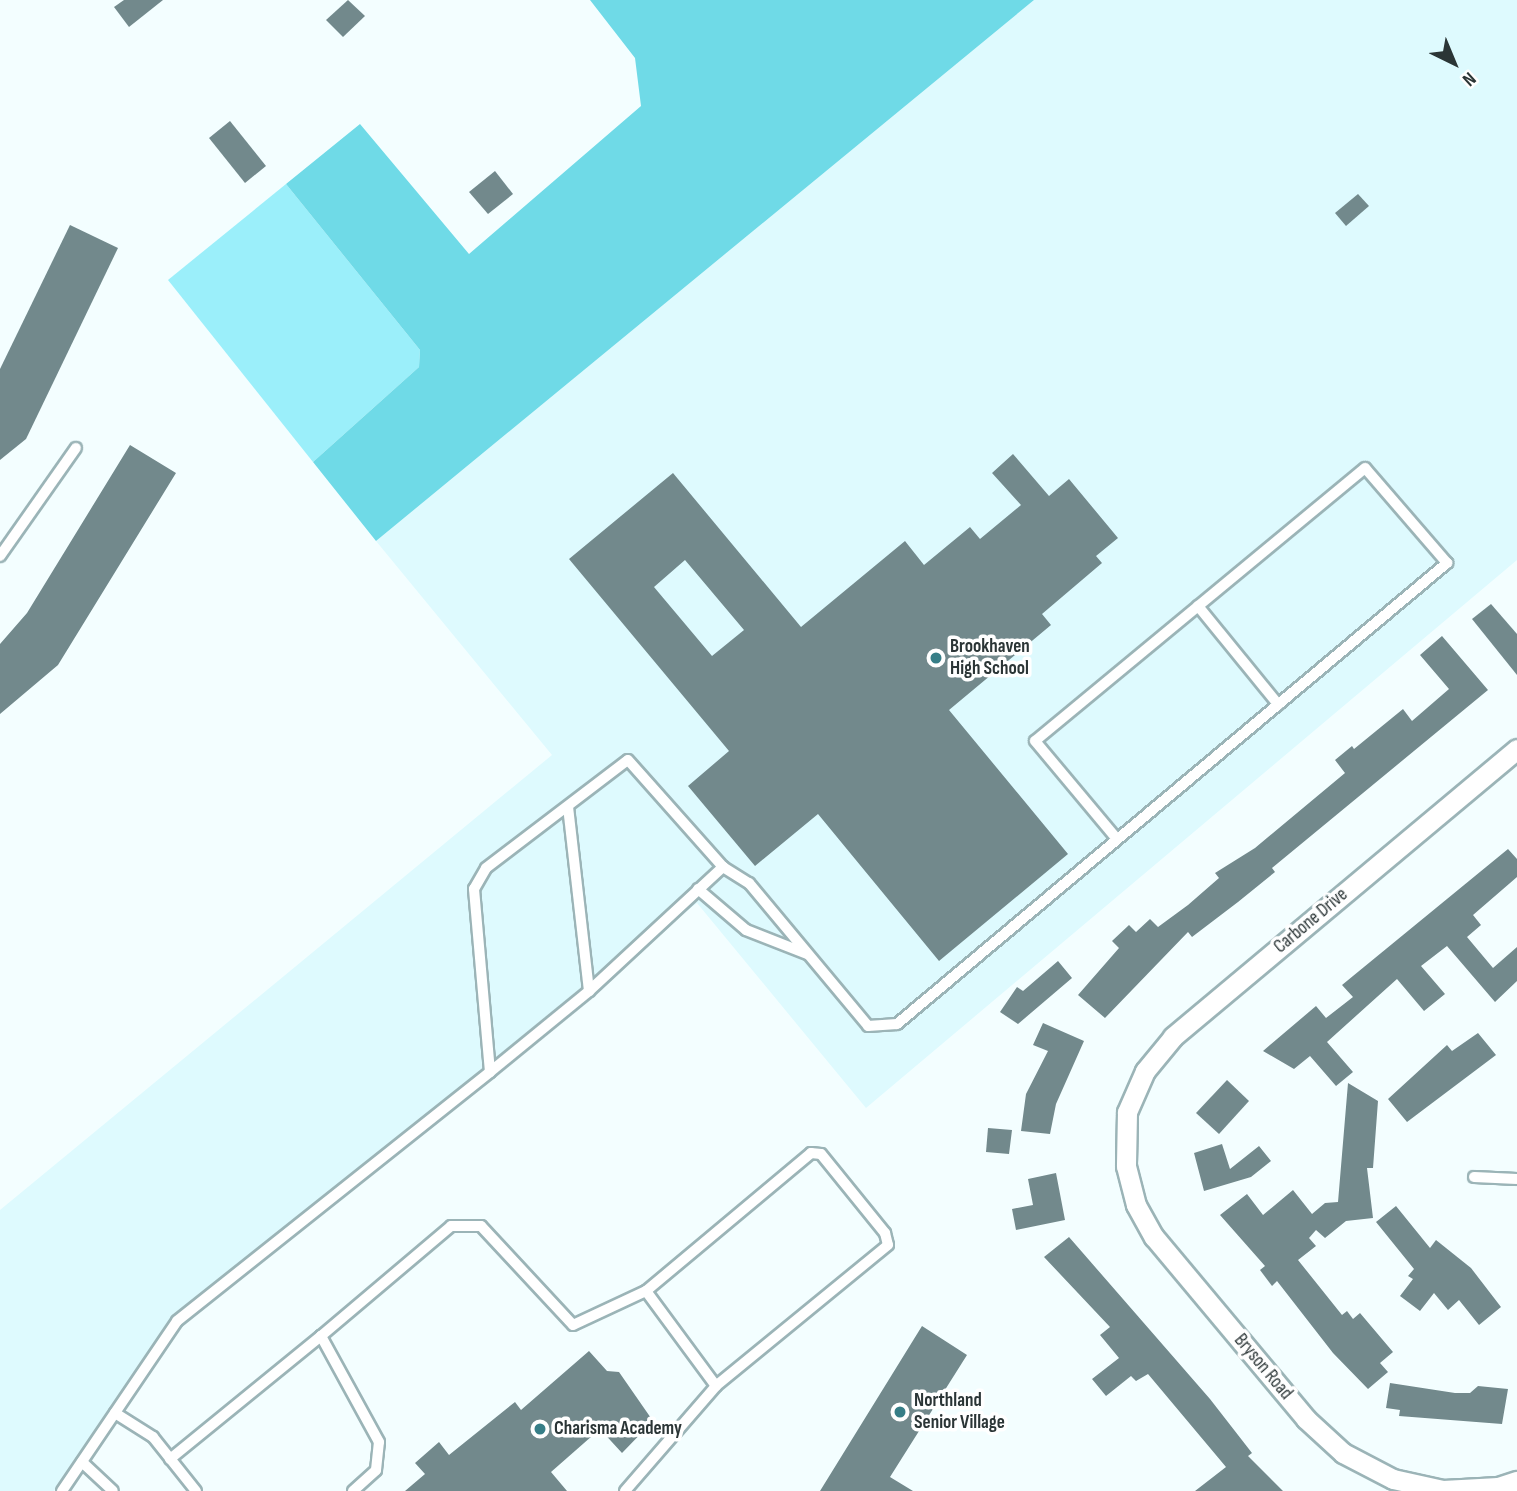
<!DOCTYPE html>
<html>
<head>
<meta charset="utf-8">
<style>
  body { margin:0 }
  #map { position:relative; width:1517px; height:1491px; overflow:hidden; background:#f3feff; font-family:"Sofia Sans Condensed",sans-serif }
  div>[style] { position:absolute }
  .built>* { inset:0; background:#defafe }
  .green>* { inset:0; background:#9beffa }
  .forest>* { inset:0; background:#6fdae7 }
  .building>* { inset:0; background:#72898c }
  .roads { filter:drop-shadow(2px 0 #9bb4b7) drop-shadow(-2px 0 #9bb4b7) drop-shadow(0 2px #9bb4b7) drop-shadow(0 -2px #9bb4b7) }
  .lane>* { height:10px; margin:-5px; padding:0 5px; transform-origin:5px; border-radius:5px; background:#fff }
  .street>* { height:19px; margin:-9.5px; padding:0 9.5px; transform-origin:9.5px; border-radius:9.5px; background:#fff }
  .dots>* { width:19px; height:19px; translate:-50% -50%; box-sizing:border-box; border:4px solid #fff; border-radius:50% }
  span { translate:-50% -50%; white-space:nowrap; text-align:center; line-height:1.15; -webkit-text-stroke:7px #fff; paint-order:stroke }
  .poi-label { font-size:19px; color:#2b3536; font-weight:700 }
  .left { translate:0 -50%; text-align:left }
  .street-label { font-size:19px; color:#2b3536 }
  .north { position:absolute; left:1419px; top:28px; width:70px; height:70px; -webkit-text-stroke:5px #fff; paint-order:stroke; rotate:137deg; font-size:19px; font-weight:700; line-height:28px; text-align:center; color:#2b3536 }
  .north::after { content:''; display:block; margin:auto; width:24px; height:32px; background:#2b3536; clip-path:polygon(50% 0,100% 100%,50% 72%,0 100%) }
</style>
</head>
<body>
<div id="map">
  <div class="built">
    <div style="clip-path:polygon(1034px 0,1517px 0,1517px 560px,866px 1108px,697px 903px,174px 1315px,54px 1491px,0 1491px,0 1210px,552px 755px,376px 541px)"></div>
  </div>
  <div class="green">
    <div style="clip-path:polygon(286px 184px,420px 350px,419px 367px,313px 462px,168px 280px)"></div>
  </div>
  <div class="forest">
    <div style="clip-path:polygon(590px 0,1034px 0,376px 541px,313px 462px,419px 367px,420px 350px,286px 184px,360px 124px,469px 254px,641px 106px,635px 58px)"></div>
  </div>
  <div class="building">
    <div style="clip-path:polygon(124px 0,163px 0,129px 27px,114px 7px)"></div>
    <div style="clip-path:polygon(348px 0,365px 16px,343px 37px,326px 20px)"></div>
    <div style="clip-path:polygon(230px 121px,266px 166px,245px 183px,209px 138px)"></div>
    <div style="clip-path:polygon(495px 171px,513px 194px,488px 214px,469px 192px)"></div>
    <div style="clip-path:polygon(1358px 194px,1369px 206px,1346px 226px,1335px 213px)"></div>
    <div style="clip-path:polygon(70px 225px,118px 248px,26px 439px,0 460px,0 369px)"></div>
    <div style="clip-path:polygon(130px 445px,176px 473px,58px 665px,0 714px,0 644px,27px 613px)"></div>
    <div style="clip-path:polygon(evenodd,1013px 454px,1049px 496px,1069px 479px,1118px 538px,1096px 556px,1102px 563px,1042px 614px,1051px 625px,949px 710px,1068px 854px,939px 961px,818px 814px,755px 866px,688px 786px,729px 751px,569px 559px,673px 473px,801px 627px,905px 541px,924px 565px,970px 527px,980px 539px,1021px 505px,992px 473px,1013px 454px,685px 560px,744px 630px,712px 656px,654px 587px,685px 560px)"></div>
    <div style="clip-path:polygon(1491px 604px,1517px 634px,1517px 675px,1472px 619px)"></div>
    <div style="clip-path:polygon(1442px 636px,1488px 690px,1272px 868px,1275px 872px,1238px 902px,1192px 937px,1188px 932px,1105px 1018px,1078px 995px,1119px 948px,1112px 941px,1129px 925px,1136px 932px,1150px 919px,1158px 927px,1188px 905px,1219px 878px,1215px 873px,1255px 848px,1345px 773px,1335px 760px,1352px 746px,1354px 749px,1403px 709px,1412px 721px,1449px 689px,1420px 655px)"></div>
    <div style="clip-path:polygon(1508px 849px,1517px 859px,1517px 877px,1473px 915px,1481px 925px,1467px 937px,1493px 968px,1517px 947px,1517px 981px,1495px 1002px,1447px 946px,1421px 966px,1445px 994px,1424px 1011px,1397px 979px,1327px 1042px,1353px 1072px,1336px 1086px,1310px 1056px,1294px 1069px,1263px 1051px,1316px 1006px,1326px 1018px,1353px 997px,1342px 985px)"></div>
    <div style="clip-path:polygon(1058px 961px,1072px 978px,1018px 1024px,1000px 1012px,1017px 987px,1023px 991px)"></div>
    <div style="clip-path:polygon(1043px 1023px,1084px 1041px,1056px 1104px,1050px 1134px,1021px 1131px,1026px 1094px,1048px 1051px,1033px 1045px)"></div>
    <div style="clip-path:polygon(1478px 1033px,1496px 1055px,1407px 1122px,1388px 1099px,1447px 1045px,1452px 1051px)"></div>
    <div style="clip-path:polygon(1227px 1080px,1249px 1101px,1219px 1134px,1196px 1113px)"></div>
    <div style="clip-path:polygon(1348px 1083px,1378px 1101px,1373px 1168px,1367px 1168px,1373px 1218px,1346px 1221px,1325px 1238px,1316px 1230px,1309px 1238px,1316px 1246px,1298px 1260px,1342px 1315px,1347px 1311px,1353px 1319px,1360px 1313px,1393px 1352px,1380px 1363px,1388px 1372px,1368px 1389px,1333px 1353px,1277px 1281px,1272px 1286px,1260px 1270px,1265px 1266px,1220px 1215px,1247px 1194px,1263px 1215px,1293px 1190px,1312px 1214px,1325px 1203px,1338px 1202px)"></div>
    <div style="clip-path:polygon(988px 1128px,1012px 1130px,1009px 1154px,986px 1152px)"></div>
    <div style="clip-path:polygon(1222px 1144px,1230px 1169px,1259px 1146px,1271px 1161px,1251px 1177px,1204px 1191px,1194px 1153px)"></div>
    <div style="clip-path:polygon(1056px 1173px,1065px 1220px,1016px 1230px,1012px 1209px,1033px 1205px,1028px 1179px)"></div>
    <div style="clip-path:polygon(1396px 1206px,1430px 1248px,1436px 1240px,1471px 1268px,1501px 1307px,1479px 1325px,1459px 1300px,1448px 1310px,1434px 1293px,1420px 1311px,1400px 1296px,1413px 1279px,1408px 1276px,1414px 1269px,1376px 1222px)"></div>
    <div style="clip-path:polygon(1069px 1237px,1210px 1399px,1252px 1453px,1248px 1456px,1283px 1491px,1195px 1491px,1226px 1467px,1148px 1374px,1136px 1381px,1131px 1376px,1106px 1396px,1092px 1379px,1119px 1358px,1100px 1335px,1110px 1327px,1044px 1257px)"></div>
    <div style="clip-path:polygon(922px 1326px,967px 1355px,890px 1477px,913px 1491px,820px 1491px)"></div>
    <div style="clip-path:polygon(589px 1351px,607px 1371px,619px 1372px,653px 1421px,622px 1453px,600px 1429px,551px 1472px,567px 1491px,405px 1491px,425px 1474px,415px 1463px,439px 1442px,449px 1455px,515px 1402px,521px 1410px)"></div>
    <div style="clip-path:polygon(1390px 1383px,1455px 1393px,1470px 1393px,1478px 1386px,1508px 1389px,1502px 1424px,1399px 1416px,1400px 1410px,1386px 1408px)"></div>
  </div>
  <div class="roads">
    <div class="lane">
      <div style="left:0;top:556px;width:132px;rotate:-54.9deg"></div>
      <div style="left:1198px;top:606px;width:127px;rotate:50.8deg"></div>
      <div style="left:698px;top:889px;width:63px;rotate:40.5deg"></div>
      <div style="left:746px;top:930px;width:66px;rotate:21.5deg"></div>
      <div style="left:589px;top:991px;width:183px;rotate:-42.8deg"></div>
      <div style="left:490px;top:1072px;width:128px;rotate:-39.3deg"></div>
      <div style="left:589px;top:991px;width:185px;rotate:-96.5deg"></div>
      <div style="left:1474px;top:1177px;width:43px;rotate:2.7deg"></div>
      <div style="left:646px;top:1291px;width:215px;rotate:-39.9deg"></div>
      <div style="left:811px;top:1153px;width:10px;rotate:6deg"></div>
      <div style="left:821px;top:1154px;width:102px;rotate:51deg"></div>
      <div style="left:885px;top:1233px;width:12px;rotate:76deg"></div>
      <div style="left:888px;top:1245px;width:222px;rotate:140.7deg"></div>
      <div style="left:115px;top:1413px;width:45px;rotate:32.3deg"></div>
      <div style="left:153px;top:1437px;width:69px;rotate:51.5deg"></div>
      <div style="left:170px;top:1459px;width:195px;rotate:-39.2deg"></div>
      <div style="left:82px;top:1462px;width:42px;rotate:43.1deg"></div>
      <div style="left:62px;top:1491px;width:205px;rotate:-55.9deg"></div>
      <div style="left:177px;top:1321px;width:400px;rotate:-38.5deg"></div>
      <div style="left:490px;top:1072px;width:184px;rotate:-95deg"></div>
      <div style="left:474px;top:889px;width:24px;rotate:-60deg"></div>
      <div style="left:486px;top:868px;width:178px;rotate:-37.3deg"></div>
      <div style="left:628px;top:760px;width:143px;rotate:48.4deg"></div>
      <div style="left:723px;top:867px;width:31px;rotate:32deg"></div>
      <div style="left:749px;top:883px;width:186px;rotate:50.2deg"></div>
      <div style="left:868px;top:1026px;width:29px;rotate:-4deg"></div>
      <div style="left:897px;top:1024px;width:718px;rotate:-39.97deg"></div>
      <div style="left:1447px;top:563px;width:125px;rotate:-130.8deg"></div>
      <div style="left:1365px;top:468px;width:428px;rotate:140.4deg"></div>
      <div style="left:1035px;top:741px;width:126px;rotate:50.1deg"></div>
      <div style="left:353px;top:1491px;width:31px;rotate:-42deg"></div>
      <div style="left:376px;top:1470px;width:28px;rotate:-84deg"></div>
      <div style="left:379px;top:1442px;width:121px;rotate:-118.7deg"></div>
      <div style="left:321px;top:1336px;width:170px;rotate:-40.2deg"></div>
      <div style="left:451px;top:1226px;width:30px"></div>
      <div style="left:481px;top:1226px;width:135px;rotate:47.1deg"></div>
      <div style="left:573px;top:1325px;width:81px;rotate:-25deg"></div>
      <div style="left:646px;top:1291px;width:118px;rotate:53.6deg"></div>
      <div style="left:716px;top:1386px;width:139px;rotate:130.9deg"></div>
    </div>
    <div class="street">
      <div style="left:1517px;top:749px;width:449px;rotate:140.1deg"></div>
      <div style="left:1173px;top:1037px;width:44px;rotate:129.5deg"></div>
      <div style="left:1145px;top:1071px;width:45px;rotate:113.7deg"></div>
      <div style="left:1127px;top:1112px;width:54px;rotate:91.1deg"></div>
      <div style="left:1126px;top:1166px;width:40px;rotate:75.6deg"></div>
      <div style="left:1136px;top:1205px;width:37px;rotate:61deg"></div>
      <div style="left:1154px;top:1237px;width:237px;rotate:50.1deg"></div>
      <div style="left:1306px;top:1419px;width:50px;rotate:42.6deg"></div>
      <div style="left:1343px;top:1453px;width:56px;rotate:27.5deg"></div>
      <div style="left:1393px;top:1479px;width:51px;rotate:12.4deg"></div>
      <div style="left:1443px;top:1490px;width:55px;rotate:-3.1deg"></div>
      <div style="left:1498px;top:1487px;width:20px;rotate:-18deg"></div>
    </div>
  </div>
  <div class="dots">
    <div style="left:936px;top:658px;background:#377e87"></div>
    <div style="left:900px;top:1412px;background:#377e87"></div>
    <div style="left:540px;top:1429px;background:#377e87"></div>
  </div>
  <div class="poi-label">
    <span class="left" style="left:950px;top:658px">Brookhaven<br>High School</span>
    <span class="left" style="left:914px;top:1412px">Northland<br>Senior Village</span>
    <span class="left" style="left:554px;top:1429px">Charisma Academy</span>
  </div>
  <div class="street-label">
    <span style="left:1311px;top:921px;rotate:-40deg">Carbone Drive</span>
    <span style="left:1263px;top:1367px;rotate:50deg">Bryson Road</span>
  </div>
  <div class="north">N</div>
</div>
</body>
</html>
